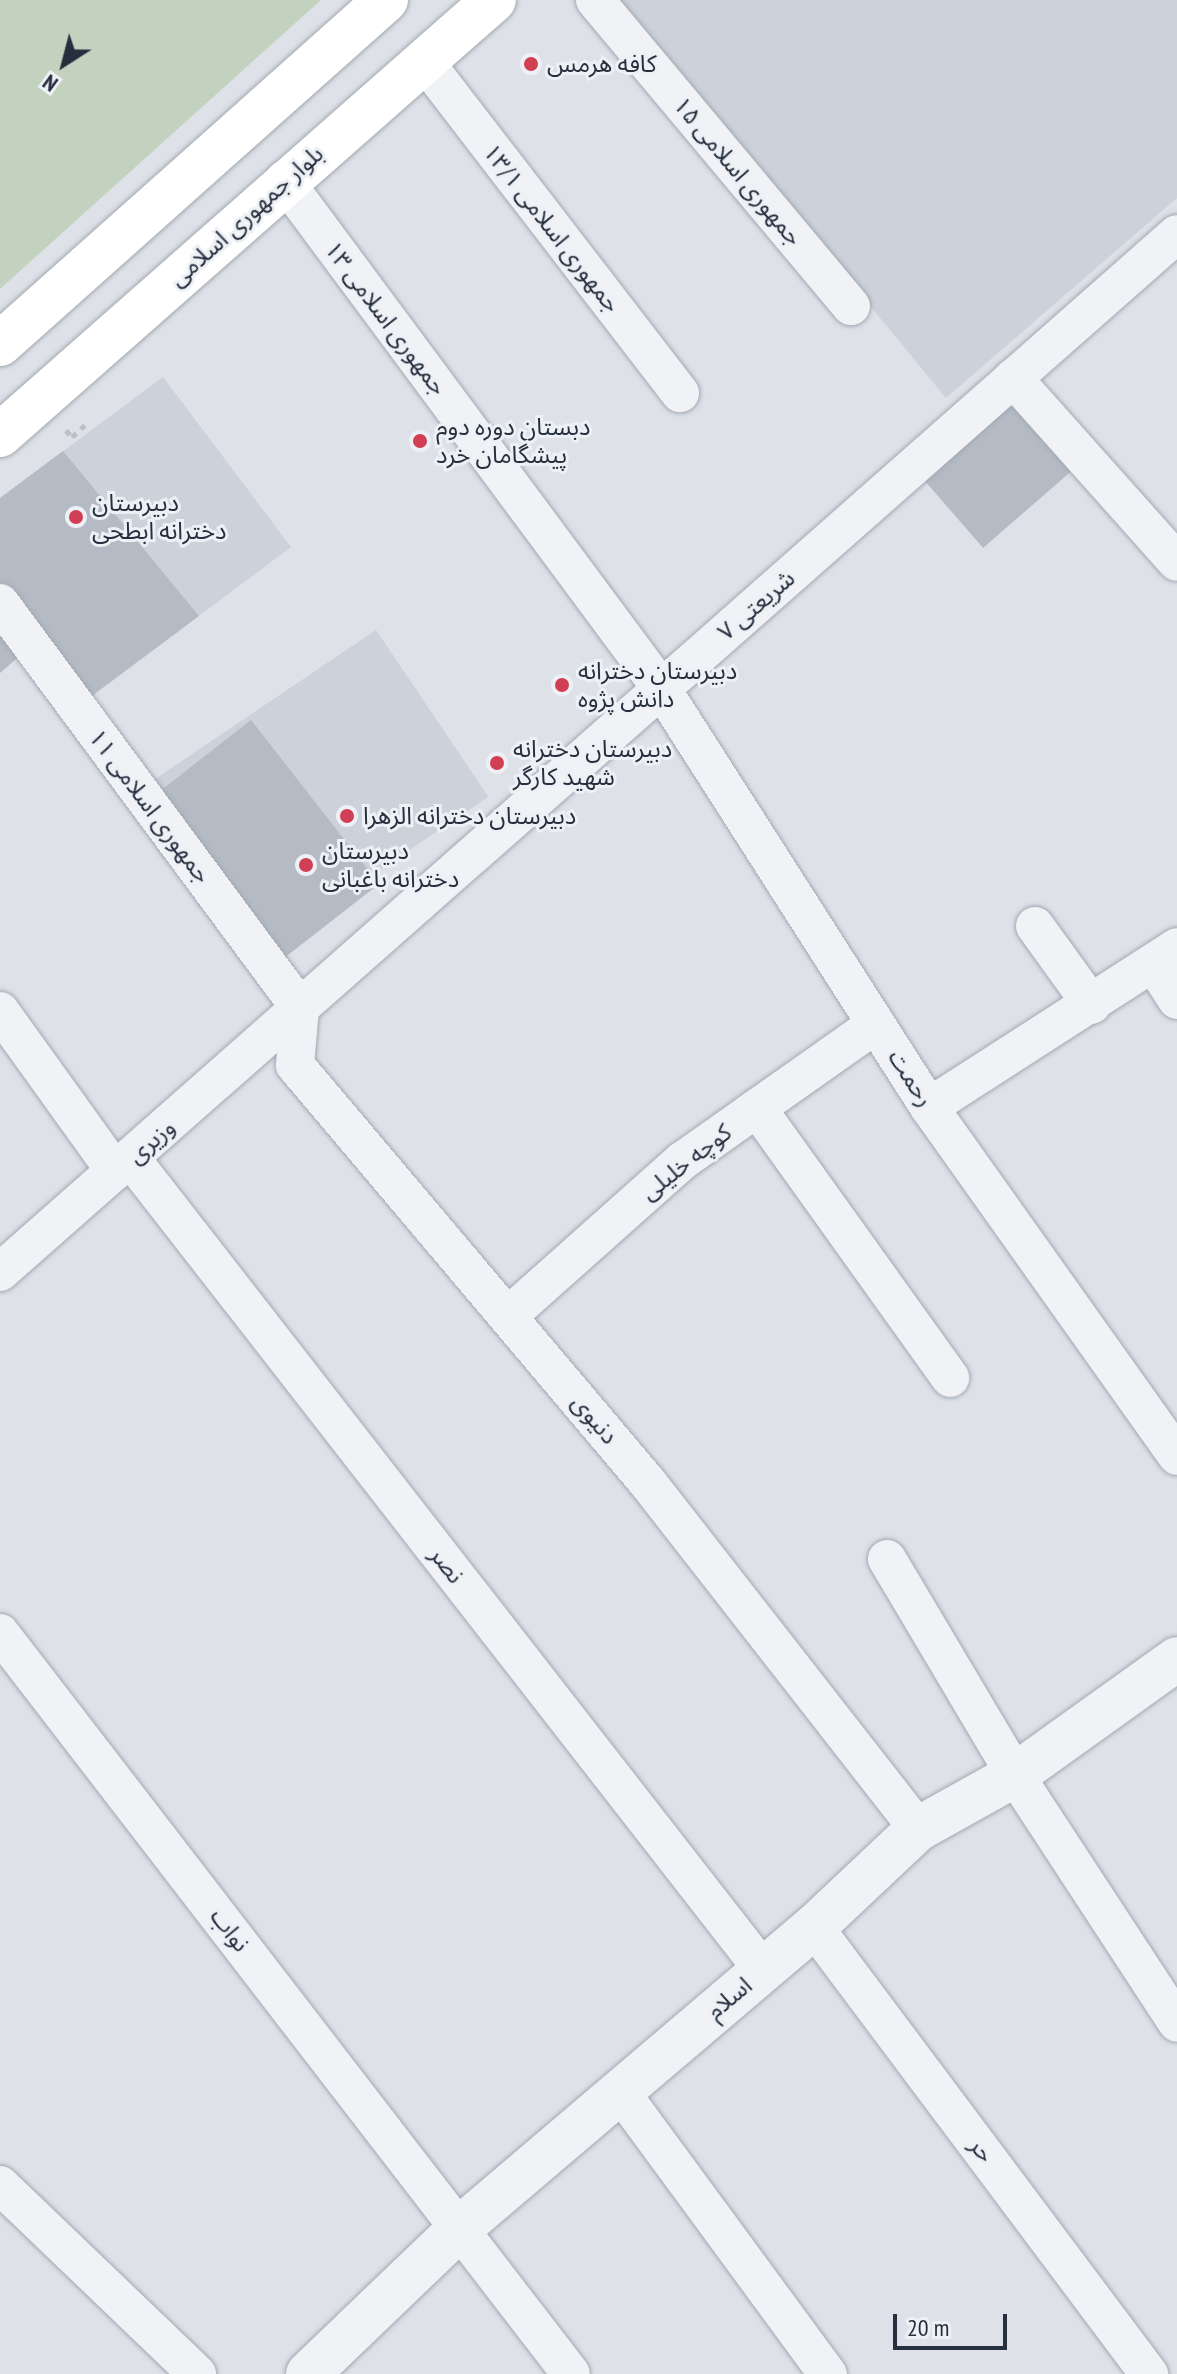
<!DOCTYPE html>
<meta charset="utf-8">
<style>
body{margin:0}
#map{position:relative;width:1177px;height:2374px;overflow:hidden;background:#dee2e8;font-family:"PT Sans Narrow","Noto Sans Arabic",sans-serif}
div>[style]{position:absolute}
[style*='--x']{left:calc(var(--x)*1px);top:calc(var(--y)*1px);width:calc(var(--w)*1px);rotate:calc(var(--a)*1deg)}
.built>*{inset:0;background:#ccd1da;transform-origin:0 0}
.green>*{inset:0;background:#c3d2bf}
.building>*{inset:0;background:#b5bbc5;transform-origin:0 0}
.path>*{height:5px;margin-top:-2.5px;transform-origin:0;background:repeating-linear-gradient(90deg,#bcbfc6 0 6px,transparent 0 12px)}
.roads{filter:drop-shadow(0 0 2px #a3a9b2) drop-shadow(0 0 2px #a3a9b2)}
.minor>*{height:38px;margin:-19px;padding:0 19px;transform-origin:19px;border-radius:19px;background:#f0f2f6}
.tertiary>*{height:44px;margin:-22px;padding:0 22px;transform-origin:22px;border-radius:22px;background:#f0f2f6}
.secondary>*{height:44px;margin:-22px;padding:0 22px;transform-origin:22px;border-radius:22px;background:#fff}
.dots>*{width:22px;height:22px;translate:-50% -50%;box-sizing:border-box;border:4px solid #edf1f5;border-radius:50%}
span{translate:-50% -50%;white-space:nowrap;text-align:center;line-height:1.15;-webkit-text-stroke:6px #edf1f5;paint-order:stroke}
.poi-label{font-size:24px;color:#272f3f}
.left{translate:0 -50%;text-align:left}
.street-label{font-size:24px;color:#272f3f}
.north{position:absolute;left:24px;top:24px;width:80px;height:80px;-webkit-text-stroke:6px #edf1f5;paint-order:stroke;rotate:216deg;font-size:22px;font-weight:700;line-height:32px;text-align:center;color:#272f3f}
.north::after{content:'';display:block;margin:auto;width:28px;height:36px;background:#272f3f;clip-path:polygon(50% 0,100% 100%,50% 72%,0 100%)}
.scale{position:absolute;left:893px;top:2314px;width:114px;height:36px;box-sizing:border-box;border:4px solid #272f3f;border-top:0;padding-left:10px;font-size:24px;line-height:28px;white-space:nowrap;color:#272f3f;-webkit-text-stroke:6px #edf1f5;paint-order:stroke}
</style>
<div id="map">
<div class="built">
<div style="clip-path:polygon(618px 0,1177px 0,1177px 198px,946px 398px)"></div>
<div style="clip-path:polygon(163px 377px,291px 547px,85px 701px,0 498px)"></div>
<div style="left:376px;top:630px;width:201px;height:274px;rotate:56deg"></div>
</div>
<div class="green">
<div style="clip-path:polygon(0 0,321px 0,0 289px)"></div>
</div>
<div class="building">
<div style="left:1013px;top:404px;width:89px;height:117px;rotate:49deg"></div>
<div style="clip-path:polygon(63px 451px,199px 616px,85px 701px,0 588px,0 498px)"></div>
<div style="clip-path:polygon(0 623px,24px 652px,0 673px)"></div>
<div style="left:251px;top:720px;width:208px;height:120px;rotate:52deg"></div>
</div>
<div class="path">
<div style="--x:66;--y:430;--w:9;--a:49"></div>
<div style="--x:72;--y:437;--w:18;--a:-43"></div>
</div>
<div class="roads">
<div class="minor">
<div style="--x:595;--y:0;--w:399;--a:50.1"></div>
<div style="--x:425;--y:62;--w:418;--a:52.4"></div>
<div style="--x:284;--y:180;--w:633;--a:53.42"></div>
<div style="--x:661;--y:688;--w:497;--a:57.4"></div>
<div style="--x:929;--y:1107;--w:428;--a:54.6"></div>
<div style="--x:1013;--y:378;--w:246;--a:48.3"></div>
<div style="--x:0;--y:603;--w:504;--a:53.47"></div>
<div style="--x:1035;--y:926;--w:97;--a:54.2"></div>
<div style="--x:1153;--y:963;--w:44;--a:57"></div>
<div style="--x:300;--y:1008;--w:57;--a:95"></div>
<div style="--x:295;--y:1065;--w:547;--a:49.82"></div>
<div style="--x:648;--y:1483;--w:439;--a:52"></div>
<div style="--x:0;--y:1011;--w:197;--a:54.3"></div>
<div style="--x:929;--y:1107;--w:295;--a:-32.8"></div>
<div style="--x:757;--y:1108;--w:332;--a:54.4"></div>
<div style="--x:132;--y:1160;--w:1027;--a:52.08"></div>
<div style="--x:0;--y:1272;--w:1569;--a:-41.41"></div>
<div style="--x:508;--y:1316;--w:233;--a:-41.7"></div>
<div style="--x:682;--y:1161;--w:237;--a:-35.2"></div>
<div style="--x:887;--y:1559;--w:251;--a:59.3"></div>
<div style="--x:1015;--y:1775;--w:296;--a:56.8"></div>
<div style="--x:0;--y:1633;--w:935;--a:52.38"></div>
<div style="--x:814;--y:1927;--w:559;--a:53.15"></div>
<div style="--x:619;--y:2090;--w:353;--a:53.7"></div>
<div style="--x:0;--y:2185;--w:273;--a:43.8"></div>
</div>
<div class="tertiary">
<div style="--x:308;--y:2374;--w:211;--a:-43.8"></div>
<div style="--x:460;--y:2228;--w:465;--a:-40.4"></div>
<div style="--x:814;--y:1927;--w:143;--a:-43.3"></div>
<div style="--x:918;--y:1829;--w:111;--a:-29.1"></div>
<div style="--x:1015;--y:1775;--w:199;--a:-35.6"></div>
</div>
<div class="secondary">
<div style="--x:0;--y:344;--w:517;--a:-41.71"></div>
<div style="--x:0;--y:435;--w:658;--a:-41.37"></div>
</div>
</div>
<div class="dots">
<div style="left:531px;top:64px;background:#d13f55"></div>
<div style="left:420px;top:441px;background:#d13f55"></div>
<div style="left:76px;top:517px;background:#d13f55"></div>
<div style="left:562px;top:685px;background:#d13f55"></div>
<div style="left:497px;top:763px;background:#d13f55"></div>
<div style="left:347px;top:816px;background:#d13f55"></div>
<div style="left:306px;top:865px;background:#d13f55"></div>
</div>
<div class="poi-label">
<span class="left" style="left:547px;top:64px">کافه هرمس</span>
<span class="left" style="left:436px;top:441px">دبستان دوره دوم<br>پیشگامان خرد</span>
<span class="left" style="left:92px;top:517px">دبیرستان<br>دخترانه ابطحی</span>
<span class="left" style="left:578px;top:685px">دبیرستان دخترانه<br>دانش پژوه</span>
<span class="left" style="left:513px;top:763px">دبیرستان دخترانه<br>شهید کارگر</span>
<span class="left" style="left:363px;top:816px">دبیرستان دخترانه الزهرا</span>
<span class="left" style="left:322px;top:865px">دبیرستان<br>دخترانه باغبانی</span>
</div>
<div class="street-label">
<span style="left:738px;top:171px;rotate:50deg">جمهوری اسلامی ۱۵</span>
<span style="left:246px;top:216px;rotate:-42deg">بلوار جمهوری اسلامی</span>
<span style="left:552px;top:228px;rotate:52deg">جمهوری اسلامی ۱۳/۱</span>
<span style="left:386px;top:318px;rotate:53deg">جمهوری اسلامی ۱۳</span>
<span style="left:756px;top:605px;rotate:-41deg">شریعتی ۷</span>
<span style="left:150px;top:806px;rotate:53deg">جمهوری اسلامی ۱۱</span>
<span style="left:911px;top:1078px;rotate:57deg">رحمت</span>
<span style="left:151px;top:1141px;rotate:-41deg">وزیری</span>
<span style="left:686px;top:1162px;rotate:-38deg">کوچه خلیلی</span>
<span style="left:595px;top:1419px;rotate:50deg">دنیوی</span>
<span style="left:447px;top:1565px;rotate:52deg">نصر</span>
<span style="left:230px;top:1930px;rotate:52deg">نواب</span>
<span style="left:729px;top:1998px;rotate:-40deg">اسلام</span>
<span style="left:982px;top:2150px;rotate:53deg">حر</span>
</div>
<div class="north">N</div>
<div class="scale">20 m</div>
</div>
